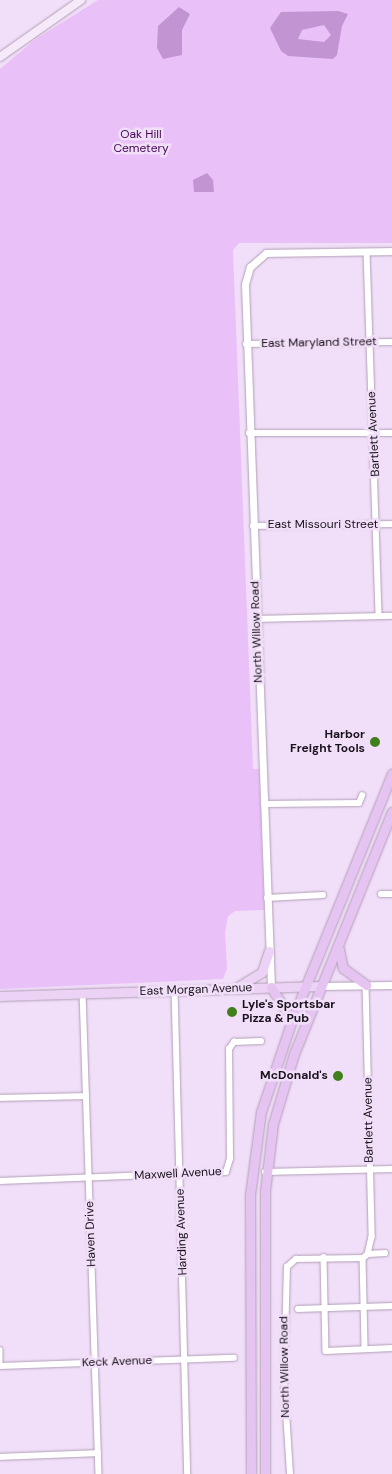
<!DOCTYPE html>
<style>
body{margin:0}
#map{position:relative;width:392px;height:1474px;overflow:hidden;background:#f1def8;font-family:"DM Sans",sans-serif}
div>[style]{position:absolute}
[style*='--x']{left:calc(var(--x)*1px);top:calc(var(--y)*1px);width:calc(var(--w)*1px);rotate:calc(var(--a)*1deg)}
.green>*{inset:0;background:#e9c0f8}
.water>*{inset:0;background:#c295d2}
.roads{filter:drop-shadow(0 0 1px #b19fb7) drop-shadow(0 0 1px #b19fb7)}
.minor>*{height:5.5px;margin:-2.75px;padding:0 2.75px;transform-origin:2.75px;border-radius:2.75px;background:#fff}
.tertiary>*{height:7px;margin:-3.5px;padding:0 3.5px;transform-origin:3.5px;border-radius:3.5px;background:#fff}
.secondary>*{height:8px;margin:-4px;padding:0 4px;transform-origin:4px;border-radius:4px;background:#f6e9fa}
.primary>*{height:9px;margin:-4.5px;padding:0 4.5px;transform-origin:4.5px;border-radius:4.5px;background:#ecd3f5}
.trunk>*{height:9px;margin:-4.5px;padding:0 4.5px;transform-origin:4.5px;border-radius:4.5px;background:#e6c4f2}
.dots>*{width:14px;height:14px;translate:-50% -50%;box-sizing:border-box;border:2px solid #f1def8;border-radius:50%}
span{translate:-50% -50%;white-space:nowrap;text-align:center;line-height:1.15;-webkit-text-stroke:5px #f1def8;paint-order:stroke}
.park-label{font-size:12px;color:#430754}
.street-label{font-size:12px;color:#18121b}
.poi-label{font-size:12px;color:#18121b;font-weight:700}
.right{translate:-100% -50%;text-align:right}
.left{translate:0 -50%;text-align:left}
</style>
<div id="map">
<div class="green">
<div style="clip-path:polygon(98px 0,392px 0,392px 243px,239px 243px,233px 250px,253px 769px,259px 769px,264px 910px,235px 911px,228px 916px,225px 932px,227px 968px,223px 979px,0 989px,0 69px,36px 39px)"></div>
</div>
<div class="water">
<div style="clip-path:polygon(179px 7px,190px 14px,182px 30px,182px 55px,163px 59px,157px 48px,158px 26px)"></div>
<div style="clip-path:polygon(evenodd,338px 11px,348px 14px,342px 26px,337px 55px,333px 59px,288px 56px,281px 51px,270px 28px,281px 12px,338px 11px,324px 25px,331px 35px,324px 42px,298px 39px,302px 30px,324px 25px)"></div>
<div style="clip-path:polygon(207px 173px,213px 180px,214px 192px,194px 192px,193px 180px)"></div>
</div>
<div class="roads">
<div class="minor">
<div style="--x:367;--y:252;--w:364;--a:88.1"></div>
<div style="--x:246;--y:344;--w:146;--a:-0.8"></div>
<div style="--x:249;--y:433;--w:143;--a:0"></div>
<div style="--x:253;--y:526;--w:139;--a:-0.8"></div>
<div style="--x:257;--y:619;--w:135;--a:-1.3"></div>
<div style="--x:264;--y:804;--w:95;--a:-0.6"></div>
<div style="--x:359;--y:803;--w:8;--a:-67"></div>
<div style="--x:381;--y:894;--w:11;--a:0"></div>
<div style="--x:267;--y:898;--w:56;--a:-3.1"></div>
<div style="--x:366;--y:985;--w:252;--a:88.6"></div>
<div style="--x:372;--y:1237;--w:17;--a:103"></div>
<div style="--x:175;--y:990;--w:484;--a:88.5"></div>
<div style="--x:83;--y:993;--w:481;--a:88.1"></div>
<div style="--x:0;--y:1098;--w:86;--a:-1.3"></div>
<div style="--x:265;--y:1172;--w:127;--a:-1.4"></div>
<div style="--x:0;--y:1181;--w:226;--a:-2.3"></div>
<div style="--x:226;--y:1172;--w:14;--a:-73"></div>
<div style="--x:230;--y:1159;--w:110;--a:-90.5"></div>
<div style="--x:229;--y:1049;--w:9;--a:-54"></div>
<div style="--x:234;--y:1042;--w:27;--a:-2"></div>
<div style="--x:324;--y:1257;--w:94;--a:88.8"></div>
<div style="--x:326;--y:1351;--w:66;--a:-2.6"></div>
<div style="--x:363;--y:1258;--w:91;--a:88.7"></div>
<div style="--x:298;--y:1309;--w:94;--a:-1.8"></div>
<div style="--x:0;--y:1350;--w:16;--a:90"></div>
<div style="--x:0;--y:1366;--w:234;--a:-2"></div>
<div style="--x:0;--y:1457;--w:98;--a:-2.3"></div>
<div style="--x:290;--y:1474;--w:94;--a:-93.7"></div>
<div style="--x:284;--y:1380;--w:113;--a:-88.5"></div>
<div style="--x:287;--y:1267;--w:12;--a:-42"></div>
<div style="--x:296;--y:1259;--w:67;--a:-0.9"></div>
<div style="--x:363;--y:1258;--w:6;--a:-39"></div>
<div style="--x:368;--y:1254;--w:17;--a:-3"></div>
</div>
<div class="tertiary">
<div style="--x:321;--y:986;--w:71;--a:-0.8"></div>
<div style="--x:271;--y:987;--w:703;--a:-92.12"></div>
<div style="--x:245;--y:284;--w:18;--a:-74"></div>
<div style="--x:250;--y:267;--w:21;--a:-41"></div>
<div style="--x:266;--y:253;--w:126;--a:-0.9"></div>
</div>
<div class="secondary">
<div style="--x:0;--y:57;--w:99;--a:-35.1"></div>
</div>
<div class="primary">
<div style="--x:239;--y:986;--w:27;--a:-31"></div>
<div style="--x:262;--y:972;--w:22;--a:-72"></div>
<div style="--x:0;--y:996;--w:321;--a:-1.8"></div>
</div>
<div class="trunk">
<div style="--x:338;--y:945;--w:24;--a:78"></div>
<div style="--x:343;--y:968;--w:29;--a:36"></div>
<div style="--x:271;--y:987;--w:39;--a:58"></div>
<div style="--x:251;--y:1474;--w:279;--a:-90.2"></div>
<div style="--x:250;--y:1195;--w:84;--a:-82.5"></div>
<div style="--x:261;--y:1112;--w:97;--a:-71.4"></div>
<div style="--x:292;--y:1020;--w:266;--a:-67.9"></div>
<div style="--x:265;--y:1474;--w:283;--a:-90"></div>
<div style="--x:265;--y:1191;--w:67;--a:-83.2"></div>
<div style="--x:273;--y:1124;--w:73;--a:-73.3"></div>
<div style="--x:294;--y:1054;--w:261;--a:-68"></div>
</div>
</div>
<div class="dots">
<div style="left:375px;top:742px;background:#417f1d"></div>
<div style="left:232px;top:1012px;background:#417f1d"></div>
<div style="left:338px;top:1076px;background:#417f1d"></div>
</div>
<div class="park-label">
<span style="left:141px;top:142px">Oak Hill<br>Cemetery</span>
</div>
<div class="street-label">
<span style="left:319px;top:343px;rotate:-1deg">East Maryland Street</span>
<span style="left:374px;top:434px;rotate:-93deg">Bartlett Avenue</span>
<span style="left:323px;top:525px">East Missouri Street</span>
<span style="left:257px;top:632px;rotate:-92deg">North Willow Road</span>
<span style="left:196px;top:990px;rotate:-2deg">East Morgan Avenue</span>
<span style="left:369px;top:1120px;rotate:-91deg">Bartlett Avenue</span>
<span style="left:178px;top:1174px;rotate:-3deg">Maxwell Avenue</span>
<span style="left:182px;top:1232px;rotate:-92deg">Harding Avenue</span>
<span style="left:91px;top:1234px;rotate:-92deg">Haven Drive</span>
<span style="left:117px;top:1362px;rotate:-2deg">Keck Avenue</span>
<span style="left:285px;top:1367px;rotate:-91deg">North Willow Road</span>
</div>
<div class="poi-label">
<span class="right" style="left:365px;top:742px">Harbor<br>Freight Tools</span>
<span class="left" style="left:242px;top:1012px">Lyle's Sportsbar<br>Pizza &amp; Pub</span>
<span class="right" style="left:328px;top:1076px">McDonald's</span>
</div>
</div>
